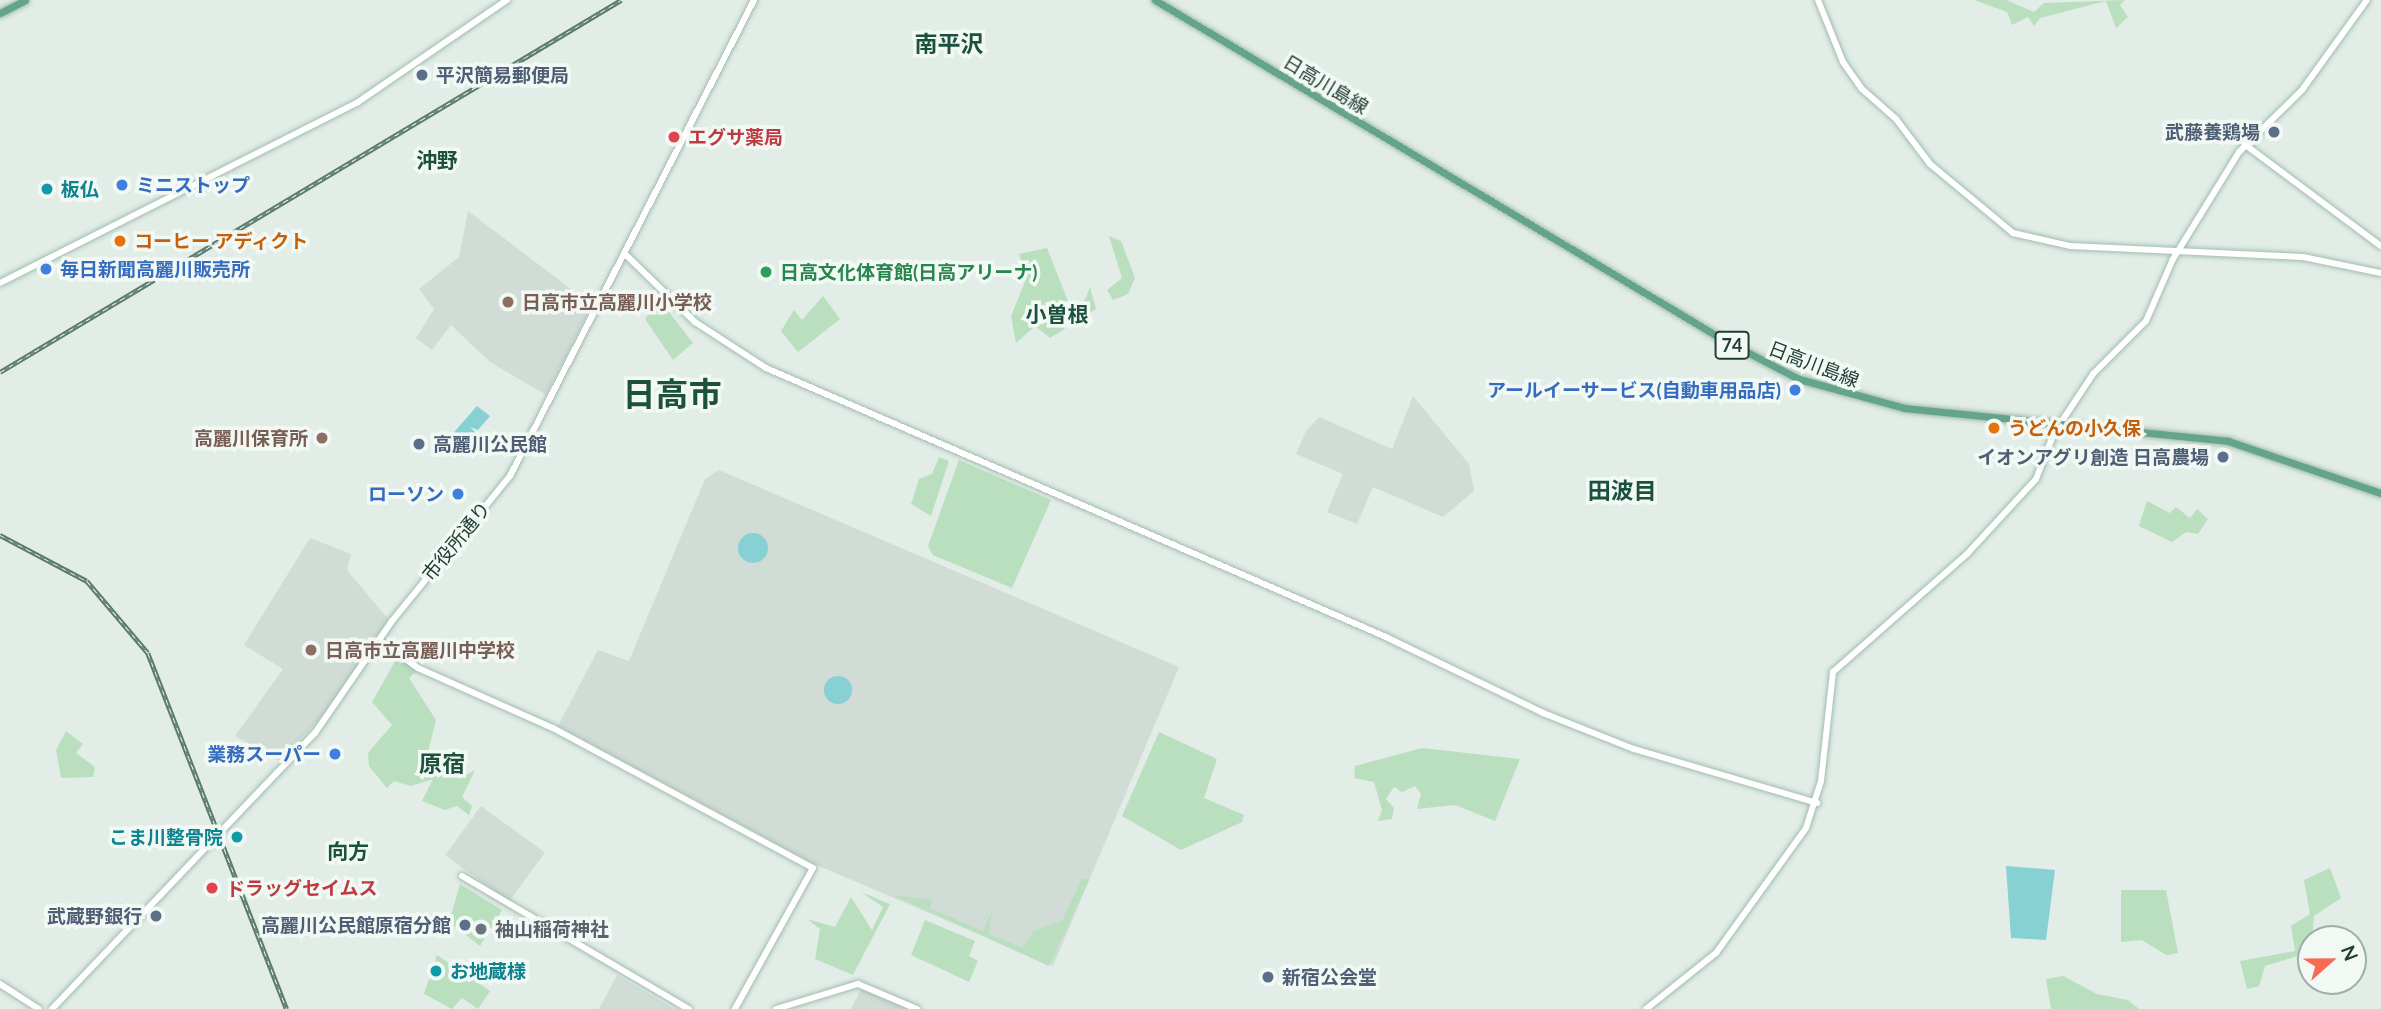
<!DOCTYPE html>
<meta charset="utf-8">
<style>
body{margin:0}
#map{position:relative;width:2381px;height:1009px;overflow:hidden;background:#e1ede6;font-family:Lato,"Noto Sans JP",sans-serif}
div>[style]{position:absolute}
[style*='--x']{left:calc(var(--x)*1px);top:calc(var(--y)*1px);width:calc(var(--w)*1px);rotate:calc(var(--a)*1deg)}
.built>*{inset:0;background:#d0dcd5;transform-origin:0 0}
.green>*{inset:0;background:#b9dfbf}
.water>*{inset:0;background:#87d0d4}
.round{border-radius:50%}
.roads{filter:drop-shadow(0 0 2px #a2bcb0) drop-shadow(0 0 2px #a2bcb0)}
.secondary>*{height:6px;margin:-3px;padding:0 3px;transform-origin:3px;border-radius:3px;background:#fff}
.primary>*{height:7px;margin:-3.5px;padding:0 3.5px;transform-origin:3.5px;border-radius:3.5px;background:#64a48d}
.rail>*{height:4.5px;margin-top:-2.25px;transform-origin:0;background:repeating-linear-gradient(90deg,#f2f9f5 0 5px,#5b7a6e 0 10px);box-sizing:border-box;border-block:2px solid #5b7a6e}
.dots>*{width:19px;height:19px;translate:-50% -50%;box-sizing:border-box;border:4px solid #f2f9f5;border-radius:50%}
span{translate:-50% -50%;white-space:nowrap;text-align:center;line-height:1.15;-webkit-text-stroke:7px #f2f9f5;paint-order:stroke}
.shield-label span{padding:2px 5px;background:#f2f9f5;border:2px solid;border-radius:5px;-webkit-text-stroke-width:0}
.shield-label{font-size:18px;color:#213e33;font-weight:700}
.service-label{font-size:19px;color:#4e5e75;font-weight:700}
.left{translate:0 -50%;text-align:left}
.right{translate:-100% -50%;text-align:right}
.street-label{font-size:19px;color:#213e33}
.health-label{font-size:19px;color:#be3a42;font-weight:700}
.shop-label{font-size:19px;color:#366cbe;font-weight:700}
.culture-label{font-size:19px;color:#0d838f;font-weight:700}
.food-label{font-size:19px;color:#c56008;font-weight:700}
.leisure-label{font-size:19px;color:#27864d;font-weight:700}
.education-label{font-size:19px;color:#785e54;font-weight:700}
.worship-label{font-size:19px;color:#5b616d;font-weight:700}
.neighbourhood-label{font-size:21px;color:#1c513e;font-weight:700}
.quarter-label{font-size:23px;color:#1c513e;font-weight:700}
.town-label{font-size:33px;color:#1c513e;font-weight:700}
.north{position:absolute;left:2297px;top:925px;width:70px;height:70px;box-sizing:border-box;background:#f2f9f5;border:2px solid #9eaea7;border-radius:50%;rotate:69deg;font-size:19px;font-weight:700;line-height:28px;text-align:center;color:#213e33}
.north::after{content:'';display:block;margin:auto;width:24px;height:32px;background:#f76b55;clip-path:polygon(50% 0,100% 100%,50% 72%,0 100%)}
</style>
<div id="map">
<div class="built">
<div style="clip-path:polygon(468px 211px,592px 305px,546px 395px,490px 362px,451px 325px,432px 350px,416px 338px,434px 309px,419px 289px,459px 257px)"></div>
<div style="clip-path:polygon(1413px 396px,1469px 464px,1474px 491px,1443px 517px,1373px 487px,1357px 524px,1327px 512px,1343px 474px,1296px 454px,1306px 431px,1319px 417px,1392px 449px)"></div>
<div style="clip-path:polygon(719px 470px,1179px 667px,1053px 966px,812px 863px,558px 726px,598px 650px,629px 661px,705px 479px)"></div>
<div style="clip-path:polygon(310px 538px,351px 554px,347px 570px,388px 619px,330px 709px,279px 761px,235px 736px,283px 669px,244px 645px)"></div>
<div style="left:481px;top:806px;width:79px;height:61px;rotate:36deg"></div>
<div style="clip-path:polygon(617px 975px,674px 1009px,599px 1009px)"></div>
<div style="clip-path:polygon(861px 989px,908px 1009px,851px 1009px)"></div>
</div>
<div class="green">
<div style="clip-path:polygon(1974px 0,2006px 0,2034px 12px,2044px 3px,2125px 0,2120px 5px,2128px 17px,2116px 28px,2106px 1px,2040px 18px,2034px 26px,2028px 17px,2012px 25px,2007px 12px)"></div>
<div style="clip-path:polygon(1109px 236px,1121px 241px,1135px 278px,1128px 294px,1113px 300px,1107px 290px,1122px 278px)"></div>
<div style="clip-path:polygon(1047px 248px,1070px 306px,1084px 302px,1090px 287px,1096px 309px,1050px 338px,1035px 326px,1016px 343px,1011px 316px,1027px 277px,1019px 254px)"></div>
<div style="clip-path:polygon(823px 296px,840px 319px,798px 352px,781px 331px,794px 310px,802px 320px)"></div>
<div style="clip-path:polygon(659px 299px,693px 343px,673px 360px,645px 319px)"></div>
<div style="clip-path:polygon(939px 457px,949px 461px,931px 516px,911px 504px,919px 479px,932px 474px)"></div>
<div style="clip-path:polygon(959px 460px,1051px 500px,1012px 588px,933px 555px,928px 546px)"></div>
<div style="clip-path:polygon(2147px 501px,2170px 513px,2176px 507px,2190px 518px,2197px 509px,2208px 519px,2198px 534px,2186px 532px,2172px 542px,2139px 526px)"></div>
<div style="clip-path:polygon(398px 656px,418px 670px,409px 678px,436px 720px,428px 752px,459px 779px,475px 770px,462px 797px,472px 806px,469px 815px,457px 806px,445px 810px,422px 801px,433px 779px,411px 786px,394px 781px,387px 788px,369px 766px,368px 753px,392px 725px,372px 702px)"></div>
<div style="clip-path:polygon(66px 731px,83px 744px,76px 753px,95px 767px,93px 777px,61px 778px,56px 750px)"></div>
<div style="clip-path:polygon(1159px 732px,1217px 759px,1204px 798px,1244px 815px,1242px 822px,1181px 850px,1122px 816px)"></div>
<div style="clip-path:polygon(1422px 748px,1520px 759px,1495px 821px,1455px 805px,1417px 809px,1421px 794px,1415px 786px,1402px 792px,1394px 787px,1386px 799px,1394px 808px,1392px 819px,1378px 821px,1382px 810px,1374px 782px,1354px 778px,1355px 766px)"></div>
<div style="clip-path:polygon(826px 865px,893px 895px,933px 900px,929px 908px,983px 931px,992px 911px,989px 934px,1023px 948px,1034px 931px,1062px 921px,1082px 878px,1089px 880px,1049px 966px)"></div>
<div style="clip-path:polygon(2330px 868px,2341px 898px,2314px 916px,2311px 952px,2265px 966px,2259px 986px,2247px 989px,2240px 961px,2295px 951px,2291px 926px,2310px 914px,2304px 880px)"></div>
<div style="clip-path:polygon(460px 884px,502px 910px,480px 946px,449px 922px)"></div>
<div style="clip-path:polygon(2121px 890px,2166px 890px,2178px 953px,2166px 955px,2142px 940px,2121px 942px)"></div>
<div style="clip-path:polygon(861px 892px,890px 904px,853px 975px,815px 959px,820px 929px,807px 919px,835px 927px,851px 897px,872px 930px,883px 907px)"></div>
<div style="clip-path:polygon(925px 920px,975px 941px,969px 956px,978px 961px,969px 982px,911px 955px)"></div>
<div style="clip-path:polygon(437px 955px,490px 991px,478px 1009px,462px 998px,452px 1009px,424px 994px)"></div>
<div style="clip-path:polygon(2063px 976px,2097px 994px,2128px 1000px,2139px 1009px,2051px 1009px,2046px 979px)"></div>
</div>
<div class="water">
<div style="clip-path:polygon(477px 406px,490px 416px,478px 430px,470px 427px,476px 433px,462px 449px,449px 438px)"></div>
<div class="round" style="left:738px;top:533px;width:30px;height:30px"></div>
<div class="round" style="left:824px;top:676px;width:28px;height:28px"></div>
<div style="clip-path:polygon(2006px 866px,2055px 870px,2046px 940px,2011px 938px)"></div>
</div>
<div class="roads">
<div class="secondary">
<div style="--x:1818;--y:0;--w:67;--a:68"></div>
<div style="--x:1843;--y:62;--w:33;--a:55"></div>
<div style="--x:1862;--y:89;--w:45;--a:41.4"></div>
<div style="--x:1896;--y:119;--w:56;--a:52.9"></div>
<div style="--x:1930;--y:164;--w:108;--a:39.7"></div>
<div style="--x:2013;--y:233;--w:58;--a:12.8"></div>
<div style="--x:2070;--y:246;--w:233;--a:2.7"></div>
<div style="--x:2303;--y:257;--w:80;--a:11.6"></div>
<div style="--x:2244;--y:144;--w:171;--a:36.7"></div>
<div style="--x:624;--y:253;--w:99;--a:44.2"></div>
<div style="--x:695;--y:322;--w:85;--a:32.9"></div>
<div style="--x:766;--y:368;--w:676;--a:23.45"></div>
<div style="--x:1386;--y:637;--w:174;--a:25.8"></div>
<div style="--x:1543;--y:713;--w:98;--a:21.6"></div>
<div style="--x:1634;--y:749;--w:191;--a:16.4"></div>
<div style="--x:0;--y:283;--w:401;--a:-26.8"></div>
<div style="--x:358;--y:102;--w:181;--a:-34.4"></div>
<div style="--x:379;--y:640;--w:48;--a:35.7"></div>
<div style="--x:418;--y:668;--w:148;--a:24"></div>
<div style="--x:553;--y:728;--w:295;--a:28.3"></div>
<div style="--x:813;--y:868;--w:161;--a:119"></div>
<div style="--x:462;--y:876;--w:263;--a:30.4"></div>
<div style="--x:0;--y:984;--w:46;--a:32.7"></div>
<div style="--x:52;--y:1009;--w:381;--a:-46.4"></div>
<div style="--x:315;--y:733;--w:136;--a:-55.5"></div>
<div style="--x:392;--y:621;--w:187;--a:-50.9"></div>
<div style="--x:510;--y:476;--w:535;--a:-62.86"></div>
<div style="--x:776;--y:1009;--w:86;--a:-17"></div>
<div style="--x:858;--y:984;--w:64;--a:23"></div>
<div style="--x:1646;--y:1009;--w:90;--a:-38.7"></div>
<div style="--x:1716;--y:953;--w:154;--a:-54.2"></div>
<div style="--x:1806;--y:828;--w:49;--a:-72.3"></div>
<div style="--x:1821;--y:781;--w:110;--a:-83.7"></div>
<div style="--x:1833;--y:672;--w:179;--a:-41.4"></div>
<div style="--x:1967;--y:554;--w:102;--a:-47.4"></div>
<div style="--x:2036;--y:479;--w:49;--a:-68.6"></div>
<div style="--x:2054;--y:433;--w:71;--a:-56.5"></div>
<div style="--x:2093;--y:374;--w:75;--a:-45"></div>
<div style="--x:2146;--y:321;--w:68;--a:-66.5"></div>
<div style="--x:2173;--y:259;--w:126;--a:-58.3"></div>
<div style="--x:2239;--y:152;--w:88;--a:-44.5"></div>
<div style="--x:2302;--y:90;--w:111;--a:-54.2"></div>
</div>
<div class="primary">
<div style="--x:1155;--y:0;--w:661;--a:30.87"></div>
<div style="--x:1722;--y:339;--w:87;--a:27.5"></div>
<div style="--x:1799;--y:379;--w:110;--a:15.3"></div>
<div style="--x:1905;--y:408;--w:325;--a:5.8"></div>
<div style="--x:2228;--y:441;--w:162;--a:18.8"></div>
<div style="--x:0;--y:13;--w:28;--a:-27"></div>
</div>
</div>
<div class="rail">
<div style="--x:0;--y:372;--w:724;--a:-30.92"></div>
<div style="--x:0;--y:535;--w:98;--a:27.9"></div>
<div style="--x:87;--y:581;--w:94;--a:49.7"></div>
<div style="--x:148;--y:653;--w:382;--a:68.7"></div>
</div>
<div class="dots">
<div style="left:422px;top:75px;background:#5c6f8a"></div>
<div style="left:2274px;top:132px;background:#5c6f8a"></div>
<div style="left:674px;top:137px;background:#e0444e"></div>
<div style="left:122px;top:185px;background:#3f7fe0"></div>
<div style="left:47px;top:189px;background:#0f9aa8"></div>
<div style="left:120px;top:241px;background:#e8710a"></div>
<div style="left:46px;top:269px;background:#3f7fe0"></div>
<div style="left:766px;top:272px;background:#2e9e5b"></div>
<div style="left:508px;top:302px;background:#8d6e63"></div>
<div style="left:1795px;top:390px;background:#3f7fe0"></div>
<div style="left:1994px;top:428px;background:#e8710a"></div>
<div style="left:322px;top:438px;background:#8d6e63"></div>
<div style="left:419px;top:444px;background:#5c6f8a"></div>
<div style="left:2223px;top:457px;background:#5c6f8a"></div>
<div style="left:458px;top:494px;background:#3f7fe0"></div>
<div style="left:311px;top:650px;background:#8d6e63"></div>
<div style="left:335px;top:754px;background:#3f7fe0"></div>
<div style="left:237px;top:837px;background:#0f9aa8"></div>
<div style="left:212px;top:888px;background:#e0444e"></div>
<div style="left:156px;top:916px;background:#5c6f8a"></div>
<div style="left:465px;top:925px;background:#5c6f8a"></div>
<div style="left:481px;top:929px;background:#6b7280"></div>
<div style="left:436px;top:971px;background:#0f9aa8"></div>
<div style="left:1268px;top:977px;background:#5c6f8a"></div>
</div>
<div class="shield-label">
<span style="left:1732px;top:345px">74</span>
</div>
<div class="service-label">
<span class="left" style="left:436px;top:75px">平沢簡易郵便局</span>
<span class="right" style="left:2260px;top:132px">武藤養鶏場</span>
<span class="left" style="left:433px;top:444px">高麗川公民館</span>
<span class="right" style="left:2209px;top:457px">イオンアグリ創造 日高農場</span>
<span class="right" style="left:142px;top:916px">武蔵野銀行</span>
<span class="right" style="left:451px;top:925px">高麗川公民館原宿分館</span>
<span class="left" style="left:1282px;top:977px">新宿公会堂</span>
</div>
<div class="street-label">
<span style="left:1326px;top:84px;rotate:31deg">日高川島線</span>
<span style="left:1814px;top:364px;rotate:21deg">日高川島線</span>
<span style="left:456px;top:541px;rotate:-51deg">市役所通り</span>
</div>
<div class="health-label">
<span class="left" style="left:688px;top:137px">エグサ薬局</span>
<span class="left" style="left:226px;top:888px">ドラッグセイムス</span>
</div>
<div class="shop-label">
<span class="left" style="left:136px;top:185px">ミニストップ</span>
<span class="left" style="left:60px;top:269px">毎日新聞高麗川販売所</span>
<span class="right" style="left:1781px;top:390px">アールイーサービス(自動車用品店)</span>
<span class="right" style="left:444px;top:494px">ローソン</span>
<span class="right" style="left:321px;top:754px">業務スーパー</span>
</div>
<div class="culture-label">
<span class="left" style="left:61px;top:189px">板仏</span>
<span class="right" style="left:223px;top:837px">こま川整骨院</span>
<span class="left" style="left:450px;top:971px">お地蔵様</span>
</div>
<div class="food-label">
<span class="left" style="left:134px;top:241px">コーヒー アディクト</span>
<span class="left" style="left:2008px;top:428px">うどんの小久保</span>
</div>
<div class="leisure-label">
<span class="left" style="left:780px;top:272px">日高文化体育館(日高アリーナ)</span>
</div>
<div class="education-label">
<span class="left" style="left:522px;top:302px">日高市立高麗川小学校</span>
<span class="right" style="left:308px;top:438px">高麗川保育所</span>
<span class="left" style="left:325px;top:650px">日高市立高麗川中学校</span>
</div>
<div class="worship-label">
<span class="left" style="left:495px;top:929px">袖山稲荷神社</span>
</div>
<div class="neighbourhood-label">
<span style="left:437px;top:160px">沖野</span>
<span style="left:1057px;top:314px">小曽根</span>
<span style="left:348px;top:851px">向方</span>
</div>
<div class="quarter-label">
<span style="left:949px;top:43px">南平沢</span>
<span style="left:1622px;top:490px">田波目</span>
<span style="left:442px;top:763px">原宿</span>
</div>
<div class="town-label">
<span style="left:672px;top:394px">日高市</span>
</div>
<div class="north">N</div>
</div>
